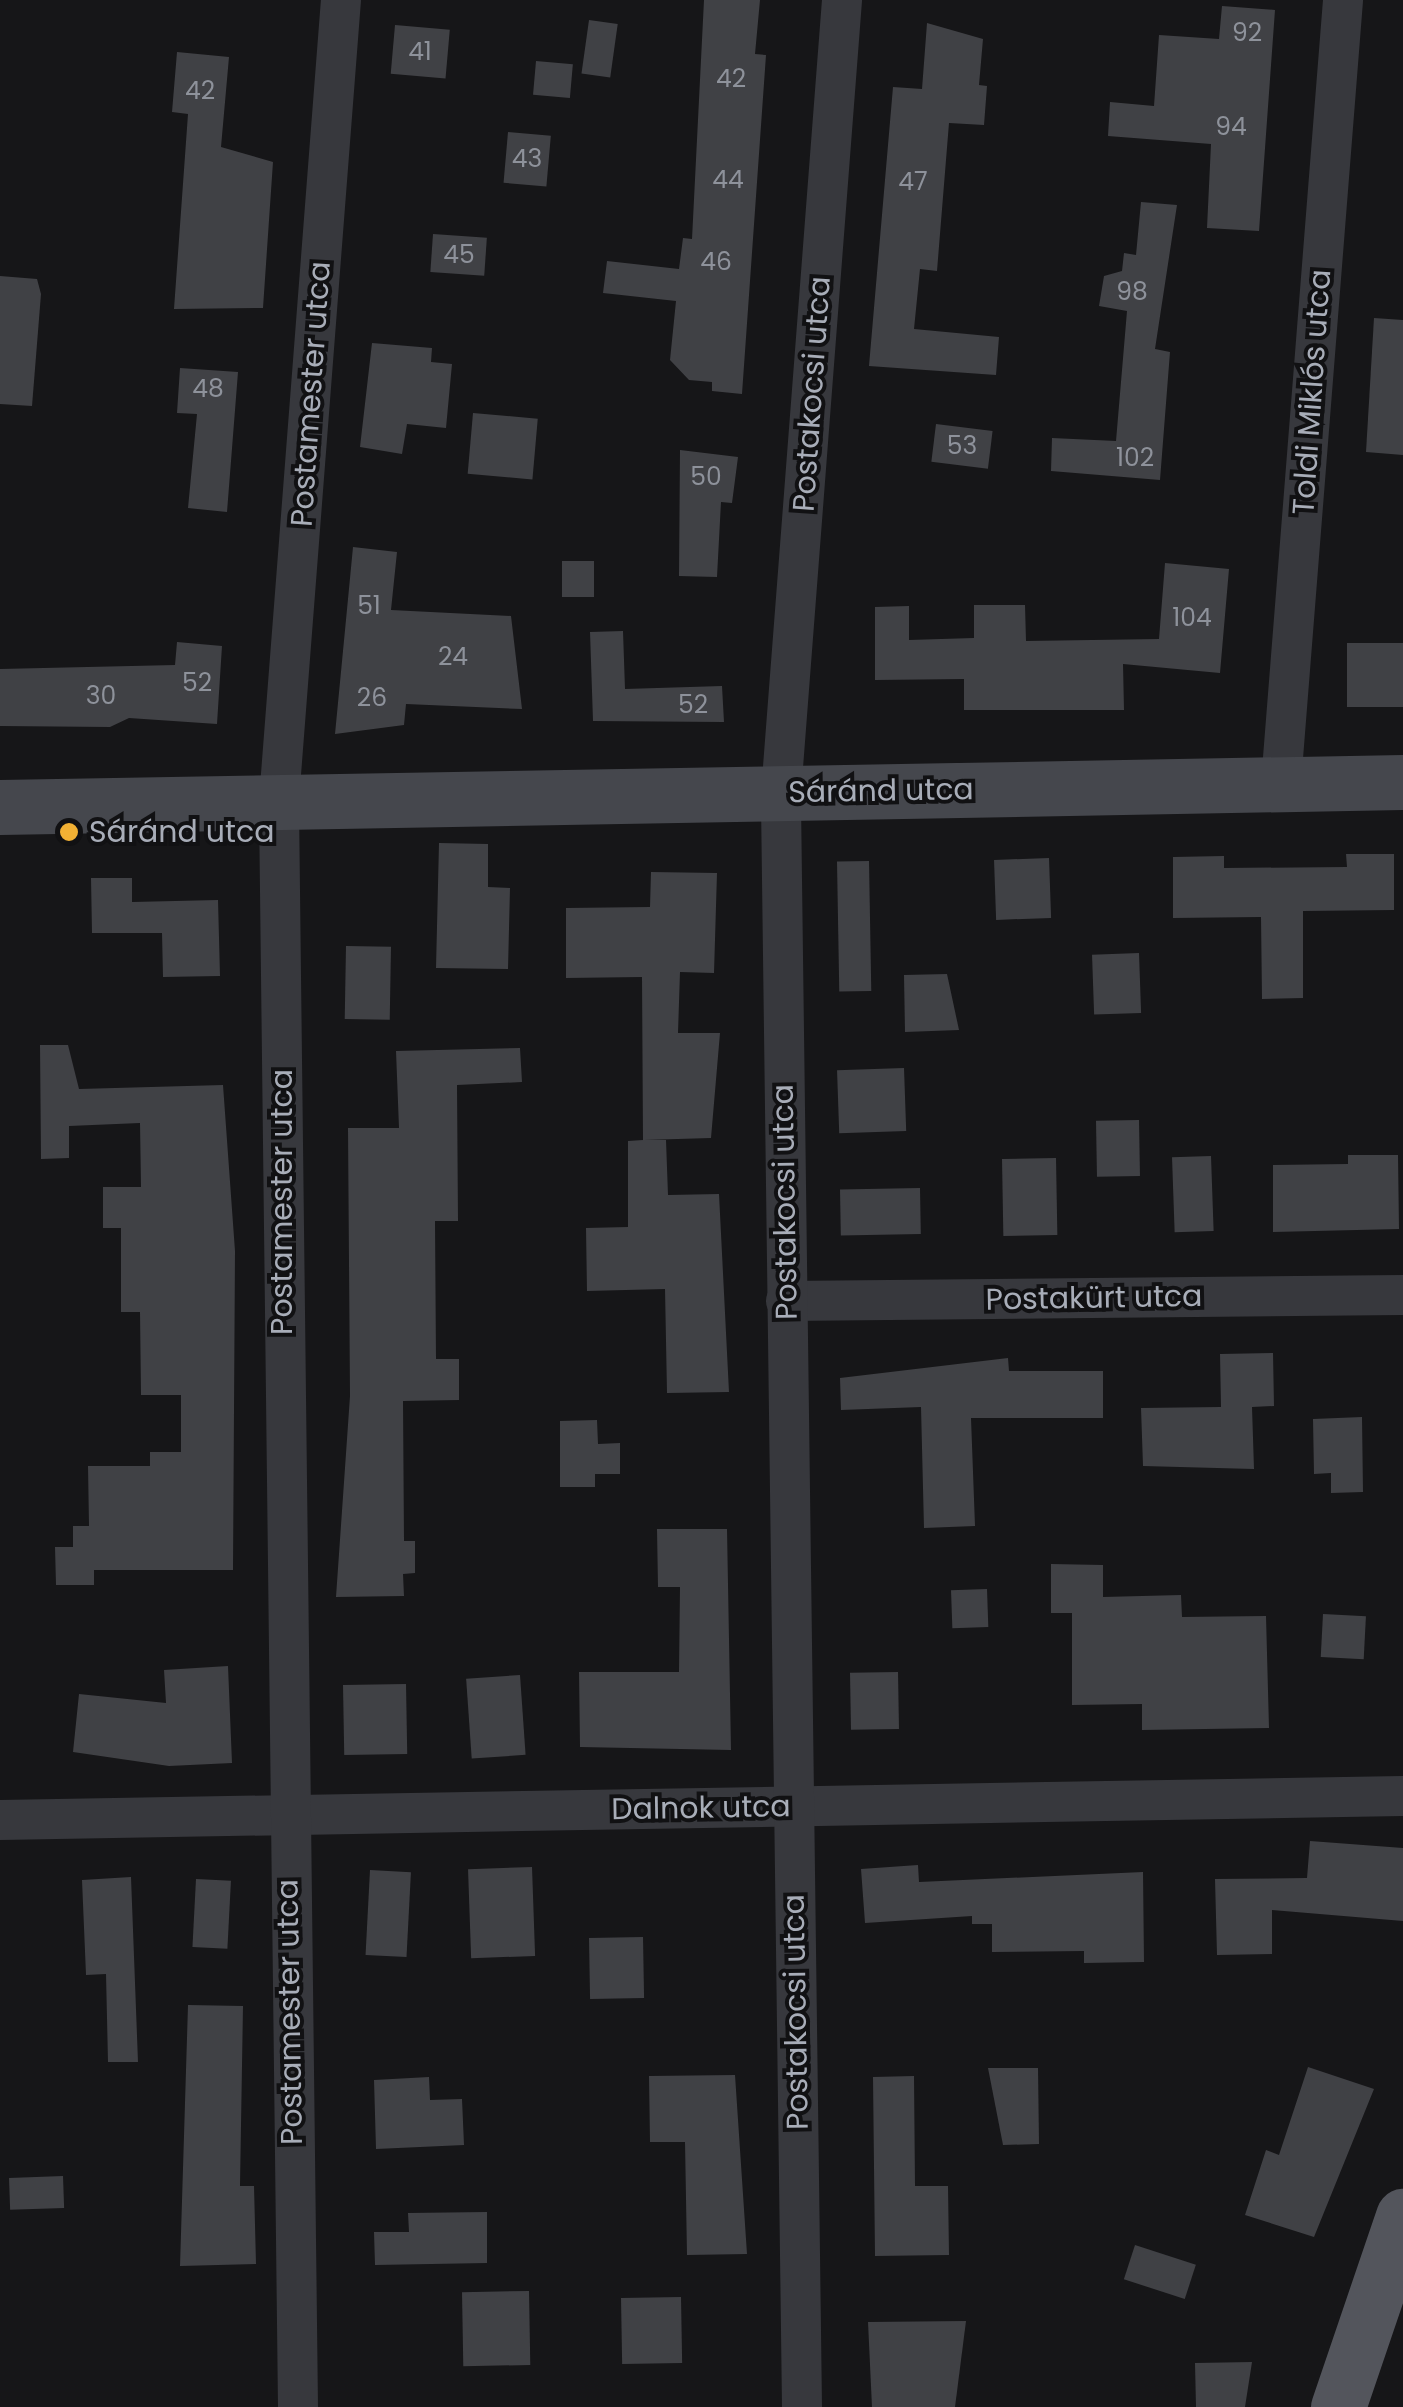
<!DOCTYPE html>
<meta charset="utf-8">
<style>
body{margin:0}
#map{position:relative;width:1403px;height:2407px;overflow:hidden;background:#161618;font-family:Poppins,sans-serif}
div>[style]{position:absolute}
[style*='--x']{left:calc(var(--x)*1px);top:calc(var(--y)*1px);width:calc(var(--w)*1px);rotate:calc(var(--a)*1deg)}
.building>*{inset:0;background:#404145;transform-origin:0 0}
.street>*{height:40px;margin:-20px;padding:0 20px;transform-origin:20px;border-radius:20px;background:#37383d}
.secondary>*{height:55px;margin:-27.5px;padding:0 27.5px;transform-origin:27.5px;border-radius:27.5px;background:#45474d}
.primary>*{height:55px;margin:-27.5px;padding:0 27.5px;transform-origin:27.5px;border-radius:27.5px;background:#53555c}
.dots>*{width:28px;height:28px;translate:-50% -50%;box-sizing:border-box;border:5px solid #111113;border-radius:50%}
span{translate:-50% -50%;white-space:nowrap;text-align:center;line-height:1.15;-webkit-text-stroke:8px #111113;paint-order:stroke}
.number-label{font-size:25px;color:#8e929b}
.number-label span{-webkit-text-stroke-width:0}
.street-label{font-size:30px;color:#a8adb8}
.poi-label{font-size:30px;color:#a8adb8}
.left{translate:0 -50%;text-align:left}
</style>
<div id="map">
<div class="building">
<div style="clip-path:polygon(704px 0,760px 0,755px 54px,766px 55px,742px 394px,712px 391px,712px 382px,689px 380px,670px 360px,676px 301px,603px 293px,607px 261px,679px 269px,683px 238px,692px 239px)"></div>
<div style="clip-path:polygon(1222px 6px,1275px 10px,1259px 231px,1207px 228px,1211px 144px,1108px 136px,1110px 102px,1154px 106px,1159px 35px,1219px 39px)"></div>
<div style="left:589px;top:20px;width:29px;height:54px;rotate:8deg"></div>
<div style="clip-path:polygon(927px 23px,983px 39px,979px 85px,987px 86px,984px 125px,949px 123px,937px 271px,920px 269px,914px 329px,999px 337px,996px 375px,869px 366px,893px 87px,922px 89px)"></div>
<div style="left:395px;top:25px;width:55px;height:49px;rotate:5deg"></div>
<div style="clip-path:polygon(177px 52px,229px 57px,221px 147px,273px 162px,263px 308px,174px 309px,188px 114px,172px 112px)"></div>
<div style="left:536px;top:61px;width:37px;height:34px;rotate:5deg"></div>
<div style="left:508px;top:132px;width:43px;height:51px;rotate:5deg"></div>
<div style="clip-path:polygon(1141px 202px,1177px 205px,1155px 349px,1170px 352px,1160px 480px,1051px 471px,1052px 438px,1116px 441px,1127px 311px,1099px 306px,1104px 276px,1122px 271px,1124px 253px,1136px 255px)"></div>
<div style="left:433px;top:234px;width:54px;height:38px;rotate:4deg"></div>
<div style="clip-path:polygon(0 276px,37px 279px,41px 294px,32px 406px,0 404px)"></div>
<div style="clip-path:polygon(1374px 318px,1403px 320px,1403px 455px,1366px 452px)"></div>
<div style="clip-path:polygon(372px 343px,432px 348px,431px 362px,452px 364px,446px 428px,407px 424px,402px 454px,360px 447px)"></div>
<div style="clip-path:polygon(180px 368px,238px 372px,227px 512px,188px 508px,197px 414px,177px 413px)"></div>
<div style="left:473px;top:413px;width:65px;height:61px;rotate:5deg"></div>
<div style="left:936px;top:424px;width:57px;height:38px;rotate:7deg"></div>
<div style="clip-path:polygon(680px 450px,738px 457px,732px 503px,721px 502px,717px 577px,679px 576px)"></div>
<div style="clip-path:polygon(353px 547px,397px 552px,391px 610px,511px 616px,522px 709px,406px 704px,404px 725px,335px 734px)"></div>
<div style="left:562px;top:561px;width:32px;height:36px"></div>
<div style="clip-path:polygon(1165px 563px,1229px 569px,1220px 673px,1123px 664px,1124px 710px,964px 710px,964px 679px,875px 680px,875px 607px,909px 606px,909px 640px,974px 638px,974px 605px,1025px 605px,1026px 641px,1159px 639px)"></div>
<div style="clip-path:polygon(623px 631px,625px 689px,722px 686px,724px 722px,593px 721px,590px 632px)"></div>
<div style="clip-path:polygon(177px 642px,222px 646px,217px 724px,129px 718px,110px 727px,0 726px,0 669px,175px 665px)"></div>
<div style="left:1403px;top:643px;width:64px;height:56px;rotate:90deg"></div>
<div style="clip-path:polygon(439px 843px,488px 844px,488px 887px,510px 888px,508px 969px,436px 968px)"></div>
<div style="clip-path:polygon(1346px 854px,1394px 854px,1394px 910px,1303px 911px,1303px 998px,1262px 999px,1261px 917px,1173px 918px,1173px 857px,1224px 856px,1224px 868px,1347px 867px)"></div>
<div style="left:1049px;top:858px;width:60px;height:55px;rotate:88deg"></div>
<div style="left:869px;top:861px;width:130px;height:32px;rotate:89deg"></div>
<div style="clip-path:polygon(651px 872px,717px 873px,714px 973px,680px 972px,678px 1033px,720px 1033px,711px 1138px,644px 1140px,666px 1140px,668px 1195px,719px 1194px,729px 1392px,667px 1393px,665px 1289px,587px 1291px,586px 1228px,628px 1227px,628px 1141px,643px 1140px,642px 977px,566px 978px,566px 908px,650px 907px)"></div>
<div style="clip-path:polygon(91px 878px,132px 878px,132px 902px,218px 900px,220px 976px,163px 977px,162px 933px,92px 933px)"></div>
<div style="left:346px;top:946px;width:45px;height:73px;rotate:1deg"></div>
<div style="left:1139px;top:953px;width:60px;height:47px;rotate:88deg"></div>
<div style="clip-path:polygon(947px 974px,959px 1030px,905px 1032px,904px 975px)"></div>
<div style="clip-path:polygon(40px 1045px,68px 1045px,79px 1089px,223px 1085px,235px 1251px,233px 1570px,94px 1570px,94px 1585px,56px 1585px,55px 1547px,73px 1547px,73px 1526px,89px 1526px,88px 1466px,150px 1466px,150px 1452px,181px 1452px,181px 1395px,141px 1395px,140px 1312px,121px 1312px,121px 1228px,103px 1228px,103px 1187px,141px 1187px,140px 1123px,69px 1126px,69px 1158px,41px 1159px)"></div>
<div style="clip-path:polygon(520px 1048px,522px 1082px,457px 1085px,458px 1221px,435px 1221px,436px 1359px,459px 1359px,459px 1400px,403px 1401px,404px 1541px,415px 1541px,415px 1573px,403px 1574px,404px 1596px,336px 1597px,350px 1396px,348px 1128px,399px 1128px,396px 1051px)"></div>
<div style="left:904px;top:1068px;width:63px;height:67px;rotate:88deg"></div>
<div style="left:1139px;top:1120px;width:56px;height:43px;rotate:89deg"></div>
<div style="clip-path:polygon(1348px 1155px,1398px 1155px,1399px 1229px,1273px 1232px,1273px 1165px,1348px 1164px)"></div>
<div style="left:1211px;top:1156px;width:75px;height:39px;rotate:88deg"></div>
<div style="left:1056px;top:1158px;width:77px;height:54px;rotate:89deg"></div>
<div style="left:920px;top:1188px;width:46px;height:80px;rotate:89deg"></div>
<div style="clip-path:polygon(1273px 1353px,1274px 1406px,1252px 1407px,1254px 1469px,1143px 1466px,1141px 1408px,1221px 1407px,1220px 1354px)"></div>
<div style="clip-path:polygon(1008px 1358px,1009px 1371px,1103px 1371px,1103px 1418px,971px 1418px,975px 1526px,924px 1528px,921px 1407px,841px 1410px,840px 1378px)"></div>
<div style="clip-path:polygon(1362px 1417px,1363px 1492px,1331px 1493px,1331px 1473px,1314px 1474px,1313px 1419px)"></div>
<div style="clip-path:polygon(597px 1420px,598px 1444px,620px 1443px,620px 1474px,595px 1474px,595px 1487px,560px 1487px,560px 1421px)"></div>
<div style="clip-path:polygon(657px 1529px,727px 1529px,731px 1750px,580px 1747px,579px 1672px,679px 1672px,680px 1587px,658px 1587px)"></div>
<div style="clip-path:polygon(1051px 1564px,1103px 1565px,1103px 1597px,1181px 1595px,1182px 1617px,1266px 1616px,1269px 1728px,1142px 1730px,1142px 1704px,1072px 1705px,1072px 1613px,1051px 1613px)"></div>
<div style="left:987px;top:1589px;width:38px;height:36px;rotate:88deg"></div>
<div style="left:1323px;top:1614px;width:43px;height:43px;rotate:3deg"></div>
<div style="clip-path:polygon(228px 1666px,232px 1763px,169px 1766px,73px 1752px,79px 1694px,166px 1703px,164px 1670px)"></div>
<div style="left:898px;top:1672px;width:57px;height:48px;rotate:89deg"></div>
<div style="left:520px;top:1675px;width:80px;height:54px;rotate:86deg"></div>
<div style="left:406px;top:1684px;width:70px;height:63px;rotate:89deg"></div>
<div style="clip-path:polygon(1310px 1841px,1403px 1848px,1403px 1921px,1272px 1910px,1272px 1954px,1217px 1955px,1215px 1879px,1307px 1878px)"></div>
<div style="clip-path:polygon(918px 1865px,919px 1882px,1143px 1872px,1144px 1962px,1084px 1963px,1084px 1951px,992px 1952px,992px 1924px,972px 1924px,972px 1916px,865px 1923px,861px 1869px)"></div>
<div style="left:532px;top:1867px;width:89px;height:64px;rotate:88deg"></div>
<div style="left:370px;top:1870px;width:41px;height:85px;rotate:3deg"></div>
<div style="clip-path:polygon(131px 1877px,138px 2062px,108px 2062px,106px 1974px,86px 1975px,82px 1880px)"></div>
<div style="left:196px;top:1879px;width:35px;height:68px;rotate:3deg"></div>
<div style="left:643px;top:1937px;width:61px;height:54px;rotate:89deg"></div>
<div style="clip-path:polygon(188px 2005px,243px 2006px,240px 2186px,254px 2186px,256px 2264px,180px 2266px)"></div>
<div style="clip-path:polygon(1308px 2067px,1374px 2089px,1314px 2237px,1245px 2215px,1266px 2150px,1279px 2155px)"></div>
<div style="clip-path:polygon(988px 2068px,1038px 2068px,1039px 2144px,1003px 2145px)"></div>
<div style="clip-path:polygon(735px 2075px,747px 2254px,687px 2255px,685px 2142px,650px 2142px,649px 2076px)"></div>
<div style="clip-path:polygon(914px 2076px,915px 2186px,948px 2186px,949px 2255px,875px 2256px,873px 2077px)"></div>
<div style="clip-path:polygon(429px 2077px,430px 2100px,462px 2099px,464px 2145px,376px 2149px,374px 2080px)"></div>
<div style="left:63px;top:2176px;width:32px;height:54px;rotate:88deg"></div>
<div style="clip-path:polygon(487px 2212px,487px 2263px,375px 2265px,374px 2232px,409px 2232px,408px 2213px)"></div>
<div style="left:1135px;top:2245px;width:64px;height:36px;rotate:18deg"></div>
<div style="left:529px;top:2291px;width:74px;height:67px;rotate:89deg"></div>
<div style="left:681px;top:2297px;width:66px;height:60px;rotate:89deg"></div>
<div style="clip-path:polygon(966px 2321px,955px 2407px,872px 2407px,868px 2322px)"></div>
<div style="clip-path:polygon(1252px 2362px,1245px 2407px,1196px 2407px,1195px 2363px)"></div>
</div>
<div class="street">
<div style="--x:1281;--y:783;--w:785;--a:-85.47"></div>
<div style="--x:786;--y:1301;--w:617;--a:-0.56"></div>
<div style="--x:0;--y:1820;--w:1403;--a:-0.98"></div>
<div style="--x:298;--y:2407;--w:1607;--a:-90.68"></div>
<div style="--x:279;--y:800;--w:802;--a:-85.57"></div>
<div style="--x:802;--y:2407;--w:1614;--a:-90.75"></div>
<div style="--x:781;--y:793;--w:795;--a:-85.6"></div>
</div>
<div class="secondary">
<div style="--x:0;--y:807;--w:1403;--a:-1.02"></div>
</div>
<div class="primary">
<div style="--x:1338;--y:2407;--w:202;--a:-71.2"></div>
</div>
<div class="dots">
<div style="left:69px;top:832px;background:#f2b134"></div>
</div>
<div class="number-label">
<span style="left:1247px;top:33px">92</span>
<span style="left:420px;top:52px">41</span>
<span style="left:731px;top:79px">42</span>
<span style="left:200px;top:91px">42</span>
<span style="left:1231px;top:127px">94</span>
<span style="left:527px;top:159px">43</span>
<span style="left:728px;top:180px">44</span>
<span style="left:913px;top:182px">47</span>
<span style="left:459px;top:255px">45</span>
<span style="left:716px;top:262px">46</span>
<span style="left:1132px;top:292px">98</span>
<span style="left:208px;top:389px">48</span>
<span style="left:962px;top:446px">53</span>
<span style="left:1135px;top:458px">102</span>
<span style="left:706px;top:477px">50</span>
<span style="left:369px;top:606px">51</span>
<span style="left:1192px;top:618px">104</span>
<span style="left:453px;top:657px">24</span>
<span style="left:197px;top:683px">52</span>
<span style="left:101px;top:696px">30</span>
<span style="left:372px;top:698px">26</span>
<span style="left:693px;top:705px">52</span>
</div>
<div class="street-label">
<span style="left:1312px;top:392px;rotate:-86deg">Toldi Miklós utca</span>
<span style="left:311px;top:394px;rotate:-86deg">Postamester utca</span>
<span style="left:812px;top:394px;rotate:-86deg">Postakocsi utca</span>
<span style="left:881px;top:791px;rotate:-1deg">Sáránd utca</span>
<span style="left:282px;top:1202px;rotate:-90deg">Postamester utca</span>
<span style="left:785px;top:1202px;rotate:-91deg">Postakocsi utca</span>
<span style="left:1094px;top:1298px;rotate:-1deg">Postakürt utca</span>
<span style="left:701px;top:1808px;rotate:-1deg">Dalnok utca</span>
<span style="left:290px;top:2012px;rotate:-91deg">Postamester utca</span>
<span style="left:796px;top:2012px;rotate:-91deg">Postakocsi utca</span>
</div>
<div class="poi-label">
<span class="left" style="left:89px;top:832px">Sáránd utca</span>
</div>
</div>
